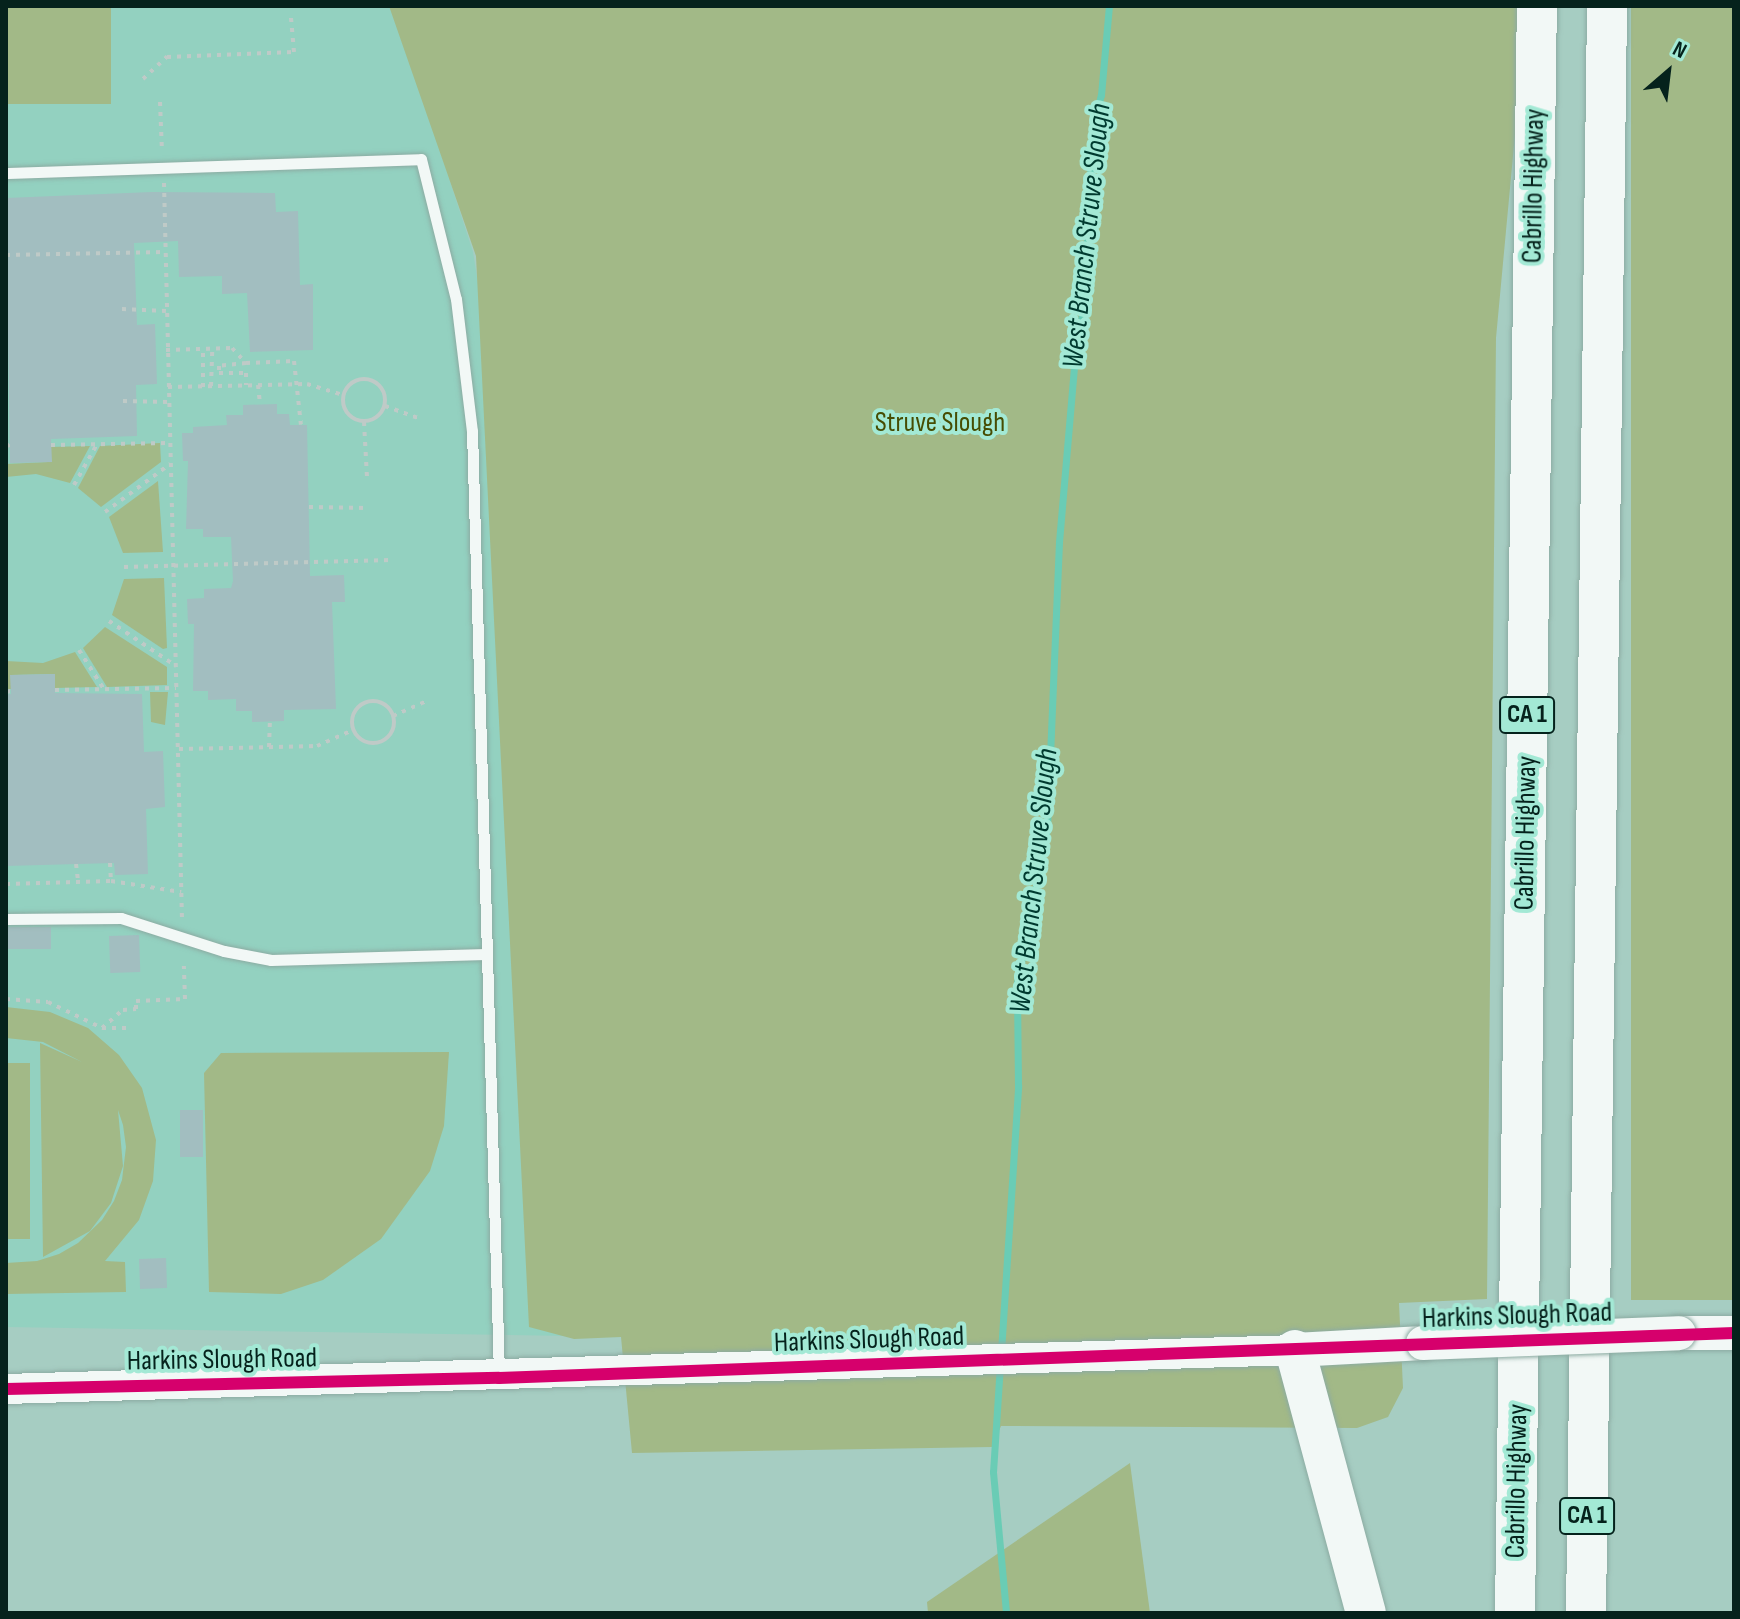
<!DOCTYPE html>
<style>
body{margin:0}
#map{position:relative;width:1740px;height:1619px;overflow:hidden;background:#a6cdc2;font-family:"Sofia Sans Condensed",sans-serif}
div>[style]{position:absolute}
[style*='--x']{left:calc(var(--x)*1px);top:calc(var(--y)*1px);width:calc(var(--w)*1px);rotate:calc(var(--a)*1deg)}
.built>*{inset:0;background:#93d1c0}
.green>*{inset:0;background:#a2b987;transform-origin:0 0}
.stream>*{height:7px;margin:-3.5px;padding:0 3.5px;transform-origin:3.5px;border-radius:3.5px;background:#6accb5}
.building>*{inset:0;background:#a2bec0;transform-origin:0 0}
.path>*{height:4px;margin-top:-2px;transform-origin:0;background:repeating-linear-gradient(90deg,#bfcac7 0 4px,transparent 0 10px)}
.path>.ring{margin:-2px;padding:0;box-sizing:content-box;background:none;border:4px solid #bfcac7;border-radius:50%}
.roads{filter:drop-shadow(0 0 2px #8caba2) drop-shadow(0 0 2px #8caba2)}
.lane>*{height:11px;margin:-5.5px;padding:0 5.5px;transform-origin:5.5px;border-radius:5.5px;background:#f2f8f6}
.secondary>*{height:30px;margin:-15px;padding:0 15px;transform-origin:15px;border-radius:15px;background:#f2f8f6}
.primary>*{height:34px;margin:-17px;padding:0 17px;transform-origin:17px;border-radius:17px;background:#f2f8f6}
.highway>*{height:40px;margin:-20px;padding:0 20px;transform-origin:20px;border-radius:20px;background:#f2f8f6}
.bridges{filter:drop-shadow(0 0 2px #8caba2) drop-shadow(0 0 2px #8caba2)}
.primary-bridge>*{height:34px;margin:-17px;padding:0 17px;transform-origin:17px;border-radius:17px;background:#f2f8f6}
.cycleway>*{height:12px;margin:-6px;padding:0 6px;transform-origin:6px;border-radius:6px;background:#d6006c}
span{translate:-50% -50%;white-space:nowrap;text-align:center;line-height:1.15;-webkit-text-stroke:8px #a3e9d5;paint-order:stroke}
.shield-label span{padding:2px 6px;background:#a3e9d5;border:2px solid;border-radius:6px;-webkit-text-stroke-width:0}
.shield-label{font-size:26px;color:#05221c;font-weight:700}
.street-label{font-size:28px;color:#05221c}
.park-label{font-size:28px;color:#464c02}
.water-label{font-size:30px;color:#003a2f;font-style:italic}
.frame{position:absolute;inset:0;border:8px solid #05221c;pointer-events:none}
.north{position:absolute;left:1628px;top:32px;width:80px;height:80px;-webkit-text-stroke:6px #a3e9d5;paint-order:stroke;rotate:28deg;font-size:22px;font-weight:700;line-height:32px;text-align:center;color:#05221c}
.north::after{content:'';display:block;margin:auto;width:28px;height:36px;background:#05221c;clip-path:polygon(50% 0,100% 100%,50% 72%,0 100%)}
</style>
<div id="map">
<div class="built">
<div style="clip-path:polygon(6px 6px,393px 6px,473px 252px,552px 740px,627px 1337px,6px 1327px)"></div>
</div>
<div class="green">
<div style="left:6px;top:6px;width:105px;height:98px"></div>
<div style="clip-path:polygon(389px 6px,1527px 6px,1496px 338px,1487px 1299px,1399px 1303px,1403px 1388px,1388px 1417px,1357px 1428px,1001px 1426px,992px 1447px,632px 1453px,621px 1337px,574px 1339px,529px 1327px,476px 256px)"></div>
<div style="left:1631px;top:6px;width:103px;height:1294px"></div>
<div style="clip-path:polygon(160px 443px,161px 462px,101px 507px,78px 488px,100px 446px)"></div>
<div style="clip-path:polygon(90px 446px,70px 483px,36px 474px,6px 477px,6px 464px,48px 462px,48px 447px)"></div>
<div style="clip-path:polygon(158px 481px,163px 552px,123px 553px,109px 517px)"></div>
<div style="clip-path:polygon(164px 578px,167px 648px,163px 649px,112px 615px,124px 579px)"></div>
<div style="clip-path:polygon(105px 627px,167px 667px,167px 685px,107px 687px,83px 648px)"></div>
<div style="clip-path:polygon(75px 652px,97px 687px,55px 688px,54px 674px,11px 675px,11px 689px,6px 689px,6px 661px,43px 663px)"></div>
<div style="clip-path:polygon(150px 692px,168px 692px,165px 725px,151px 722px)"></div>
<div style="clip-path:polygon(6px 1007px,50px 1012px,88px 1028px,119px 1055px,142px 1088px,156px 1140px,153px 1181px,139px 1220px,105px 1261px,125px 1262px,126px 1292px,6px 1294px,6px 1263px,37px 1261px,59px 1254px,78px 1243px,102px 1220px,114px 1201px,122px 1180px,126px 1147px,123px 1125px,118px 1110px,123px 1166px,111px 1203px,90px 1231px,43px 1257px,40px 1043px,82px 1062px,43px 1042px,6px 1038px)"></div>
<div style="clip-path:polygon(449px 1052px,444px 1126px,430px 1171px,381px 1239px,323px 1280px,281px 1294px,209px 1292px,204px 1073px,221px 1053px)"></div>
<div style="left:6px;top:1063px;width:24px;height:176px"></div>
<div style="clip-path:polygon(1130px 1463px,1150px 1613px,928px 1613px,927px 1602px)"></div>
</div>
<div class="stream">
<div style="--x:1001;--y:1352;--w:267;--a:-86.3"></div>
<div style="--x:1018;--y:1086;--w:103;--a:-90.6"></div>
<div style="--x:1017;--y:983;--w:158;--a:-79"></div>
<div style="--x:1047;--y:828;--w:286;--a:-87.6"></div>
<div style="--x:1059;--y:542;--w:200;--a:-85.1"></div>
<div style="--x:1076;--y:343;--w:39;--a:-78"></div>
<div style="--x:1084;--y:305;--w:172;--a:-87.3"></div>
<div style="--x:1092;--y:133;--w:39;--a:-77"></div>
<div style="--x:1101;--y:95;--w:89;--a:-84.9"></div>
<div style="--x:1000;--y:1364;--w:108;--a:93.7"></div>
<div style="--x:993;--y:1472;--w:142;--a:84.7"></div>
</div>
<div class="building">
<div style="clip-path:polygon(152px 192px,275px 193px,276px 212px,298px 211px,300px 285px,313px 284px,313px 350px,250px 352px,247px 293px,222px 294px,222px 276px,179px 277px,178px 241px,134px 243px,137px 325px,155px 324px,157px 384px,136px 385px,137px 436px,51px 439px,52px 462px,10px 463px,6px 198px)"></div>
<div style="clip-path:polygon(277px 404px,277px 414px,289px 414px,290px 425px,307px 425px,310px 576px,344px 575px,345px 602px,332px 602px,336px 709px,284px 710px,284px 721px,252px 722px,252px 711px,236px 711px,236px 699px,208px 700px,208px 691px,193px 691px,194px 624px,188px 624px,187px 599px,204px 598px,204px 589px,231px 588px,233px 581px,231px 537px,203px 537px,203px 529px,186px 529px,188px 461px,183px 461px,182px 433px,193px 433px,193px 427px,227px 425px,226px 415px,243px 415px,243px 405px)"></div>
<div style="clip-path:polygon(55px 674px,55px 693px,142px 694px,144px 752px,163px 751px,165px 807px,146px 809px,148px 874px,115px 875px,114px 863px,6px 866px,6px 695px,11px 694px,10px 675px)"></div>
<div style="left:51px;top:927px;width:22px;height:45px;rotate:90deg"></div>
<div style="left:139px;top:935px;width:37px;height:30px;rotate:88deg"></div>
<div style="left:180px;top:1110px;width:23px;height:47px"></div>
<div style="left:166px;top:1258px;width:30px;height:27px;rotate:88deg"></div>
</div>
<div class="path">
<div style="--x:143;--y:79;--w:33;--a:-43"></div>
<div style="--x:167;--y:57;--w:127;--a:-2.3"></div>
<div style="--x:294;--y:52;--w:38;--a:-95"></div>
<div style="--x:160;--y:102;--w:50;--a:87.7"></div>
<div style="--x:164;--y:183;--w:737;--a:88.6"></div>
<div style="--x:6;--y:255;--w:159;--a:-1.1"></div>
<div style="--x:122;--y:309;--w:44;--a:2.6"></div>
<div style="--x:166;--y:350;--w:66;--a:-1.7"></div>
<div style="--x:232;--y:348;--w:21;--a:47"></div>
<div style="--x:246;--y:363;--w:48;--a:-2.4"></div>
<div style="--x:294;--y:361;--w:64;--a:83.8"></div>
<div style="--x:246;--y:363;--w:27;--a:174"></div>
<div style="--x:219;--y:366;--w:7;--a:90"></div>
<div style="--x:219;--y:373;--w:27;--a:0"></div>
<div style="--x:246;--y:373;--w:12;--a:90"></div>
<div class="ring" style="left:343px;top:379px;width:38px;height:38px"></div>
<div style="--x:258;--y:385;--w:19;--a:84"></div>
<div style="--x:211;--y:386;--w:37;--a:-88"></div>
<div style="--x:168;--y:387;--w:139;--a:-1.2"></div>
<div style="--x:307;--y:384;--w:39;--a:17"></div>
<div style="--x:203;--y:387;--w:38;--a:-90"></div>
<div style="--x:123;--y:401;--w:45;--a:1.3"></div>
<div style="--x:385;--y:406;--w:37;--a:20"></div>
<div style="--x:364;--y:422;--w:55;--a:86.9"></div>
<div style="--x:51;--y:445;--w:118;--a:-1"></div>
<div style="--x:6;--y:446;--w:4;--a:-14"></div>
<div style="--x:74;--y:485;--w:45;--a:-60.6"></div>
<div style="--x:309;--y:507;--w:59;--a:1"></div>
<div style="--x:105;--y:512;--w:81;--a:-36.4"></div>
<div style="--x:124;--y:567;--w:268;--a:-1.5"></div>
<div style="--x:109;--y:621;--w:81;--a:33.9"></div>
<div style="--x:79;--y:650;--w:49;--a:57.6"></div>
<div style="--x:55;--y:690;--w:121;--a:-0.9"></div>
<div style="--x:6;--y:692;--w:5;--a:-11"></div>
<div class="ring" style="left:352px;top:701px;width:38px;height:38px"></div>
<div style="--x:393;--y:716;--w:35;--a:-24"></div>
<div style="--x:269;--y:747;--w:25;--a:-88"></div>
<div style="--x:179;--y:749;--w:138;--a:-1.2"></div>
<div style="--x:317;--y:746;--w:39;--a:-24"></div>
<div style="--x:110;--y:863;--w:18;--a:87"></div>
<div style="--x:76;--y:864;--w:17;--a:83"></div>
<div style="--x:6;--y:884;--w:105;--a:-1.6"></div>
<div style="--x:111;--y:881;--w:71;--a:8.9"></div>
<div style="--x:6;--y:999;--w:42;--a:4.1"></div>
<div style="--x:48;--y:1002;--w:60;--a:25.7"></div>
<div style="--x:102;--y:1028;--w:27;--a:0"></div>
<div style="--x:102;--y:1028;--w:28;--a:-41"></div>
<div style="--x:123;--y:1010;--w:13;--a:-4"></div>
<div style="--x:136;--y:1009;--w:8;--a:-90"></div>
<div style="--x:136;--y:1001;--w:49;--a:-2.3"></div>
<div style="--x:185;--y:999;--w:33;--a:-92"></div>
</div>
<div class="roads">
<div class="lane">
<div style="--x:6;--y:173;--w:415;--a:-1.9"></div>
<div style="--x:421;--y:159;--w:144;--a:76"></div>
<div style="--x:456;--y:299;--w:133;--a:83.1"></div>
<div style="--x:472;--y:431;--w:942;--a:88.36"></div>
<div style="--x:6;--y:919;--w:115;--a:-0.5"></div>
<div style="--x:121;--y:918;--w:108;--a:17.8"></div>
<div style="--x:224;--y:951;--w:48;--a:10.8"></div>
<div style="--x:271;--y:960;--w:215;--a:-1.6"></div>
</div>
<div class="secondary">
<div style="--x:6;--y:1389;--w:1290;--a:-1.73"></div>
</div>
<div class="primary">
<div style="--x:1679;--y:1333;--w:55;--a:0"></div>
<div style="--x:1295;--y:1350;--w:128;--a:-3.1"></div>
</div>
<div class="highway">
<div style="--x:1295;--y:1350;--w:272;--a:74.9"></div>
<div style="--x:1515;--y:1613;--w:1607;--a:-89.22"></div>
<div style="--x:1586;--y:1613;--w:1607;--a:-89.25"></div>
</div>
</div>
<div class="bridges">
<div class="primary-bridge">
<div style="--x:1423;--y:1343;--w:256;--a:-2.2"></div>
</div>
</div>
<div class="cycleway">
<div style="--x:6;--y:1389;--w:493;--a:-1.3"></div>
<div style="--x:499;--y:1378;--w:1236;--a:-2.09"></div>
</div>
<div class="shield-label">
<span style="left:1527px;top:715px">CA 1</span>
<span style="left:1587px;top:1516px">CA 1</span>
</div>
<div class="street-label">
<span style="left:1534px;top:186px;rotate:-89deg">Cabrillo Highway</span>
<span style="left:1526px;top:833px;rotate:-89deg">Cabrillo Highway</span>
<span style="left:1517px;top:1316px;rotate:-2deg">Harkins Slough Road</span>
<span style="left:869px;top:1340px;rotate:-2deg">Harkins Slough Road</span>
<span style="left:222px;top:1360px;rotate:-1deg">Harkins Slough Road</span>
<span style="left:1517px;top:1481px;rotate:-89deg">Cabrillo Highway</span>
</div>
<div class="park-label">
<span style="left:940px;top:423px">Struve Slough</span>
</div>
<div class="water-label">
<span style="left:1087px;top:236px;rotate:-84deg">West Branch Struve Slough</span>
<span style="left:1034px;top:881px;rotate:-84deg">West Branch Struve Slough</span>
</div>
<div class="frame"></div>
<div class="north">N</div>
</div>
